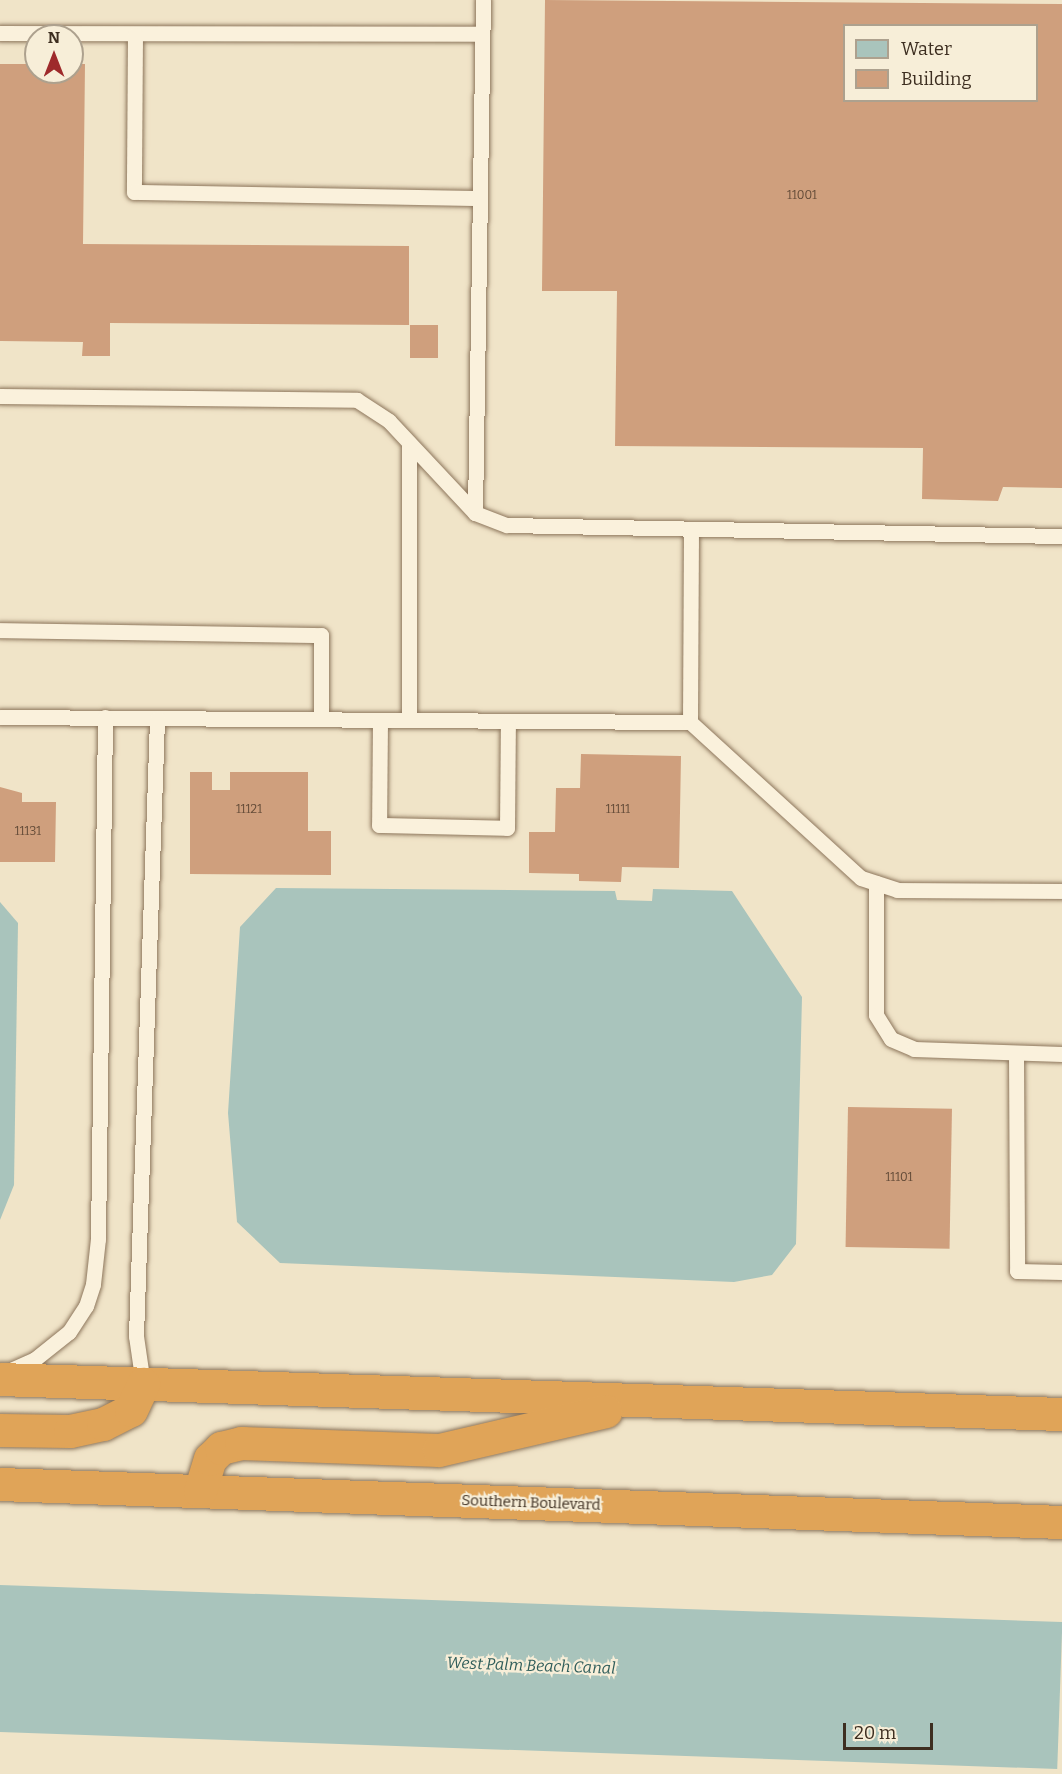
<!DOCTYPE html>
<style>
body{margin:0}
#map{position:relative;width:1062px;height:1774px;overflow:hidden;background:#f0e4c8;font-family:Bitter,serif}
div>[style]{position:absolute}
[style*='--x']{left:calc(var(--x)*1px);top:calc(var(--y)*1px);width:calc(var(--w)*1px);rotate:calc(var(--a)*1deg)}
.water>*{inset:0;background:#a9c4bc;transform-origin:0 0}
.building>*{inset:0;background:#cf9f7d;transform-origin:0 0}
.roads{filter:drop-shadow(0 0 2px #8d765c) drop-shadow(0 0 2px #8d765c)}
.lane>*{height:15px;margin:-7.5px;padding:0 7.5px;transform-origin:7.5px;border-radius:7.5px;background:#faf1dc}
.highway>*{height:33px;margin:-16.5px;padding:0 16.5px;transform-origin:16.5px;border-radius:16.5px;background:#e0a458}
span{translate:-50% -50%;white-space:nowrap;text-align:center;line-height:1.15;-webkit-text-stroke:4.5px #f7eed8;paint-order:stroke}
.number-label{font-size:12px;color:#624a37}
.number-label span{-webkit-text-stroke-width:0}
.street-label{font-size:15px;color:#3d2e20}
.water-label{font-size:16px;color:#2f5d5a;font-style:italic}
.legend{position:absolute;left:843px;top:24px;width:195px;height:78px;box-sizing:border-box;background:#f7eed8;border:2px solid #ada18e;margin:0;padding:8px 10px;list-style:none;font-size:18px;color:#3d2e20}
.legend li{display:flex;align-items:center;gap:12px;height:30px}
.legend b{width:30px;border:2px solid #ada18e}
.north{position:absolute;left:24px;top:24px;width:60px;height:60px;box-sizing:border-box;background:#f7eed8;border:2px solid #ada18e;border-radius:50%;rotate:0deg;font-size:16px;font-weight:700;line-height:24px;text-align:center;color:#3d2e20}
.north::after{content:'';display:block;margin:auto;width:21px;height:27px;background:#9e2a2b;clip-path:polygon(50% 0,100% 100%,50% 72%,0 100%)}
.scale{position:absolute;left:843px;top:1723px;width:90px;height:27px;box-sizing:border-box;border:3px solid #3d2e20;border-top:0;padding-left:8px;font-size:18px;line-height:21px;white-space:nowrap;color:#3d2e20;-webkit-text-stroke:4px #f7eed8;paint-order:stroke}
</style>
<div id="map">
<div class="water">
<div style="clip-path:polygon(276px 888px,615px 891px,617px 900px,652px 901px,653px 889px,732px 891px,802px 997px,796px 1244px,772px 1275px,734px 1282px,280px 1263px,237px 1222px,228px 1113px,240px 927px)"></div>
<div style="clip-path:polygon(0 902px,18px 923px,14px 1185px,0 1220px)"></div>
<div style="left:0;top:1585px;width:1063px;height:147px;rotate:2deg"></div>
</div>
<div class="building">
<div style="clip-path:polygon(evenodd,545px 0,1062px 4px,1062px 488px,1003px 487px,998px 501px,922px 499px,923px 448px,615px 446px,617px 291px,542px 291px,545px 0,844px 26px,1036px 26px,1036px 100px,844px 100px,844px 26px)"></div>
<div style="clip-path:polygon(0 64px,36px 64px,36px 72px,72px 72px,72px 64px,85px 64px,83px 244px,409px 246px,409px 325px,110px 323px,110px 356px,82px 356px,83px 342px,0 341px)"></div>
<div style="left:410px;top:325px;width:28px;height:33px"></div>
<div style="clip-path:polygon(581px 754px,681px 756px,679px 868px,622px 867px,621px 882px,579px 881px,579px 874px,529px 873px,529px 832px,555px 832px,556px 788px,580px 788px)"></div>
<div style="clip-path:polygon(190px 772px,212px 772px,212px 790px,230px 790px,230px 772px,308px 772px,308px 831px,331px 831px,331px 875px,190px 874px)"></div>
<div style="clip-path:polygon(0 787px,22px 793px,22px 802px,56px 802px,55px 862px,0 862px)"></div>
<div style="left:848px;top:1107px;width:104px;height:140px;rotate:1deg"></div>
</div>
<div class="roads">
<div class="lane">
<div style="--x:0;--y:33;--w:482;--a:0.1"></div>
<div style="--x:135;--y:35;--w:157;--a:90.4"></div>
<div style="--x:134;--y:192;--w:346;--a:1"></div>
<div style="--x:0;--y:396;--w:357;--a:0.6"></div>
<div style="--x:357;--y:400;--w:38;--a:33"></div>
<div style="--x:389;--y:421;--w:126;--a:46.9"></div>
<div style="--x:475;--y:513;--w:34;--a:21"></div>
<div style="--x:507;--y:525;--w:555;--a:1.14"></div>
<div style="--x:475;--y:513;--w:513;--a:-89.11"></div>
<div style="--x:0;--y:630;--w:321;--a:0.9"></div>
<div style="--x:321;--y:635;--w:84;--a:90"></div>
<div style="--x:0;--y:717;--w:690;--a:0.42"></div>
<div style="--x:690;--y:722;--w:231;--a:42.4"></div>
<div style="--x:861;--y:878;--w:38;--a:18"></div>
<div style="--x:897;--y:890;--w:165;--a:0.3"></div>
<div style="--x:380;--y:720;--w:105;--a:90.5"></div>
<div style="--x:379;--y:825;--w:128;--a:1.3"></div>
<div style="--x:507;--y:828;--w:107;--a:-89.5"></div>
<div style="--x:409;--y:720;--w:277;--a:-90"></div>
<div style="--x:690;--y:722;--w:193;--a:-89.7"></div>
<div style="--x:876;--y:883;--w:132;--a:90"></div>
<div style="--x:876;--y:1015;--w:28;--a:58"></div>
<div style="--x:891;--y:1039;--w:25;--a:23"></div>
<div style="--x:914;--y:1049;--w:148;--a:1.9"></div>
<div style="--x:1016;--y:1054;--w:217;--a:89.7"></div>
<div style="--x:1017;--y:1271;--w:45;--a:1.3"></div>
<div style="--x:6;--y:1372;--w:32;--a:-24"></div>
<div style="--x:35;--y:1359;--w:43;--a:-38.5"></div>
<div style="--x:69;--y:1332;--w:31;--a:-57"></div>
<div style="--x:86;--y:1306;--w:23;--a:-72"></div>
<div style="--x:93;--y:1284;--w:45;--a:-83.7"></div>
<div style="--x:98;--y:1239;--w:522;--a:-89.23"></div>
<div style="--x:143;--y:1384;--w:49;--a:-98.3"></div>
<div style="--x:136;--y:1336;--w:618;--a:-88.05"></div>
</div>
<div class="highway">
<div style="--x:0;--y:1379;--w:1063;--a:1.89"></div>
<div style="--x:0;--y:1430;--w:70;--a:0.8"></div>
<div style="--x:70;--y:1431;--w:34;--a:-12"></div>
<div style="--x:103;--y:1424;--w:31;--a:-27"></div>
<div style="--x:131;--y:1410;--w:29;--a:-65"></div>
<div style="--x:0;--y:1484;--w:1063;--a:2.05"></div>
<div style="--x:200;--y:1491;--w:34;--a:-73"></div>
<div style="--x:210;--y:1459;--w:16;--a:-45"></div>
<div style="--x:221;--y:1448;--w:21;--a:-14"></div>
<div style="--x:241;--y:1443;--w:198;--a:2"></div>
<div style="--x:439;--y:1450;--w:171;--a:-13.1"></div>
</div>
</div>
<div class="number-label">
<span style="left:802px;top:196px">11001</span>
<span style="left:249px;top:810px">11121</span>
<span style="left:618px;top:810px">11111</span>
<span style="left:28px;top:832px">11131</span>
<span style="left:899px;top:1178px">11101</span>
</div>
<div class="street-label">
<span style="left:531px;top:1503px;rotate:2deg">Southern Boulevard</span>
</div>
<div class="water-label">
<span style="left:531px;top:1666px;rotate:2deg">West Palm Beach Canal</span>
</div>
<ul class="legend">
<li><b style="height:16px;background:#a9c4bc"></b>Water</li>
<li><b style="height:16px;background:#cf9f7d"></b>Building</li>
</ul>
<div class="north">N</div>
<div class="scale">20 m</div>
</div>
